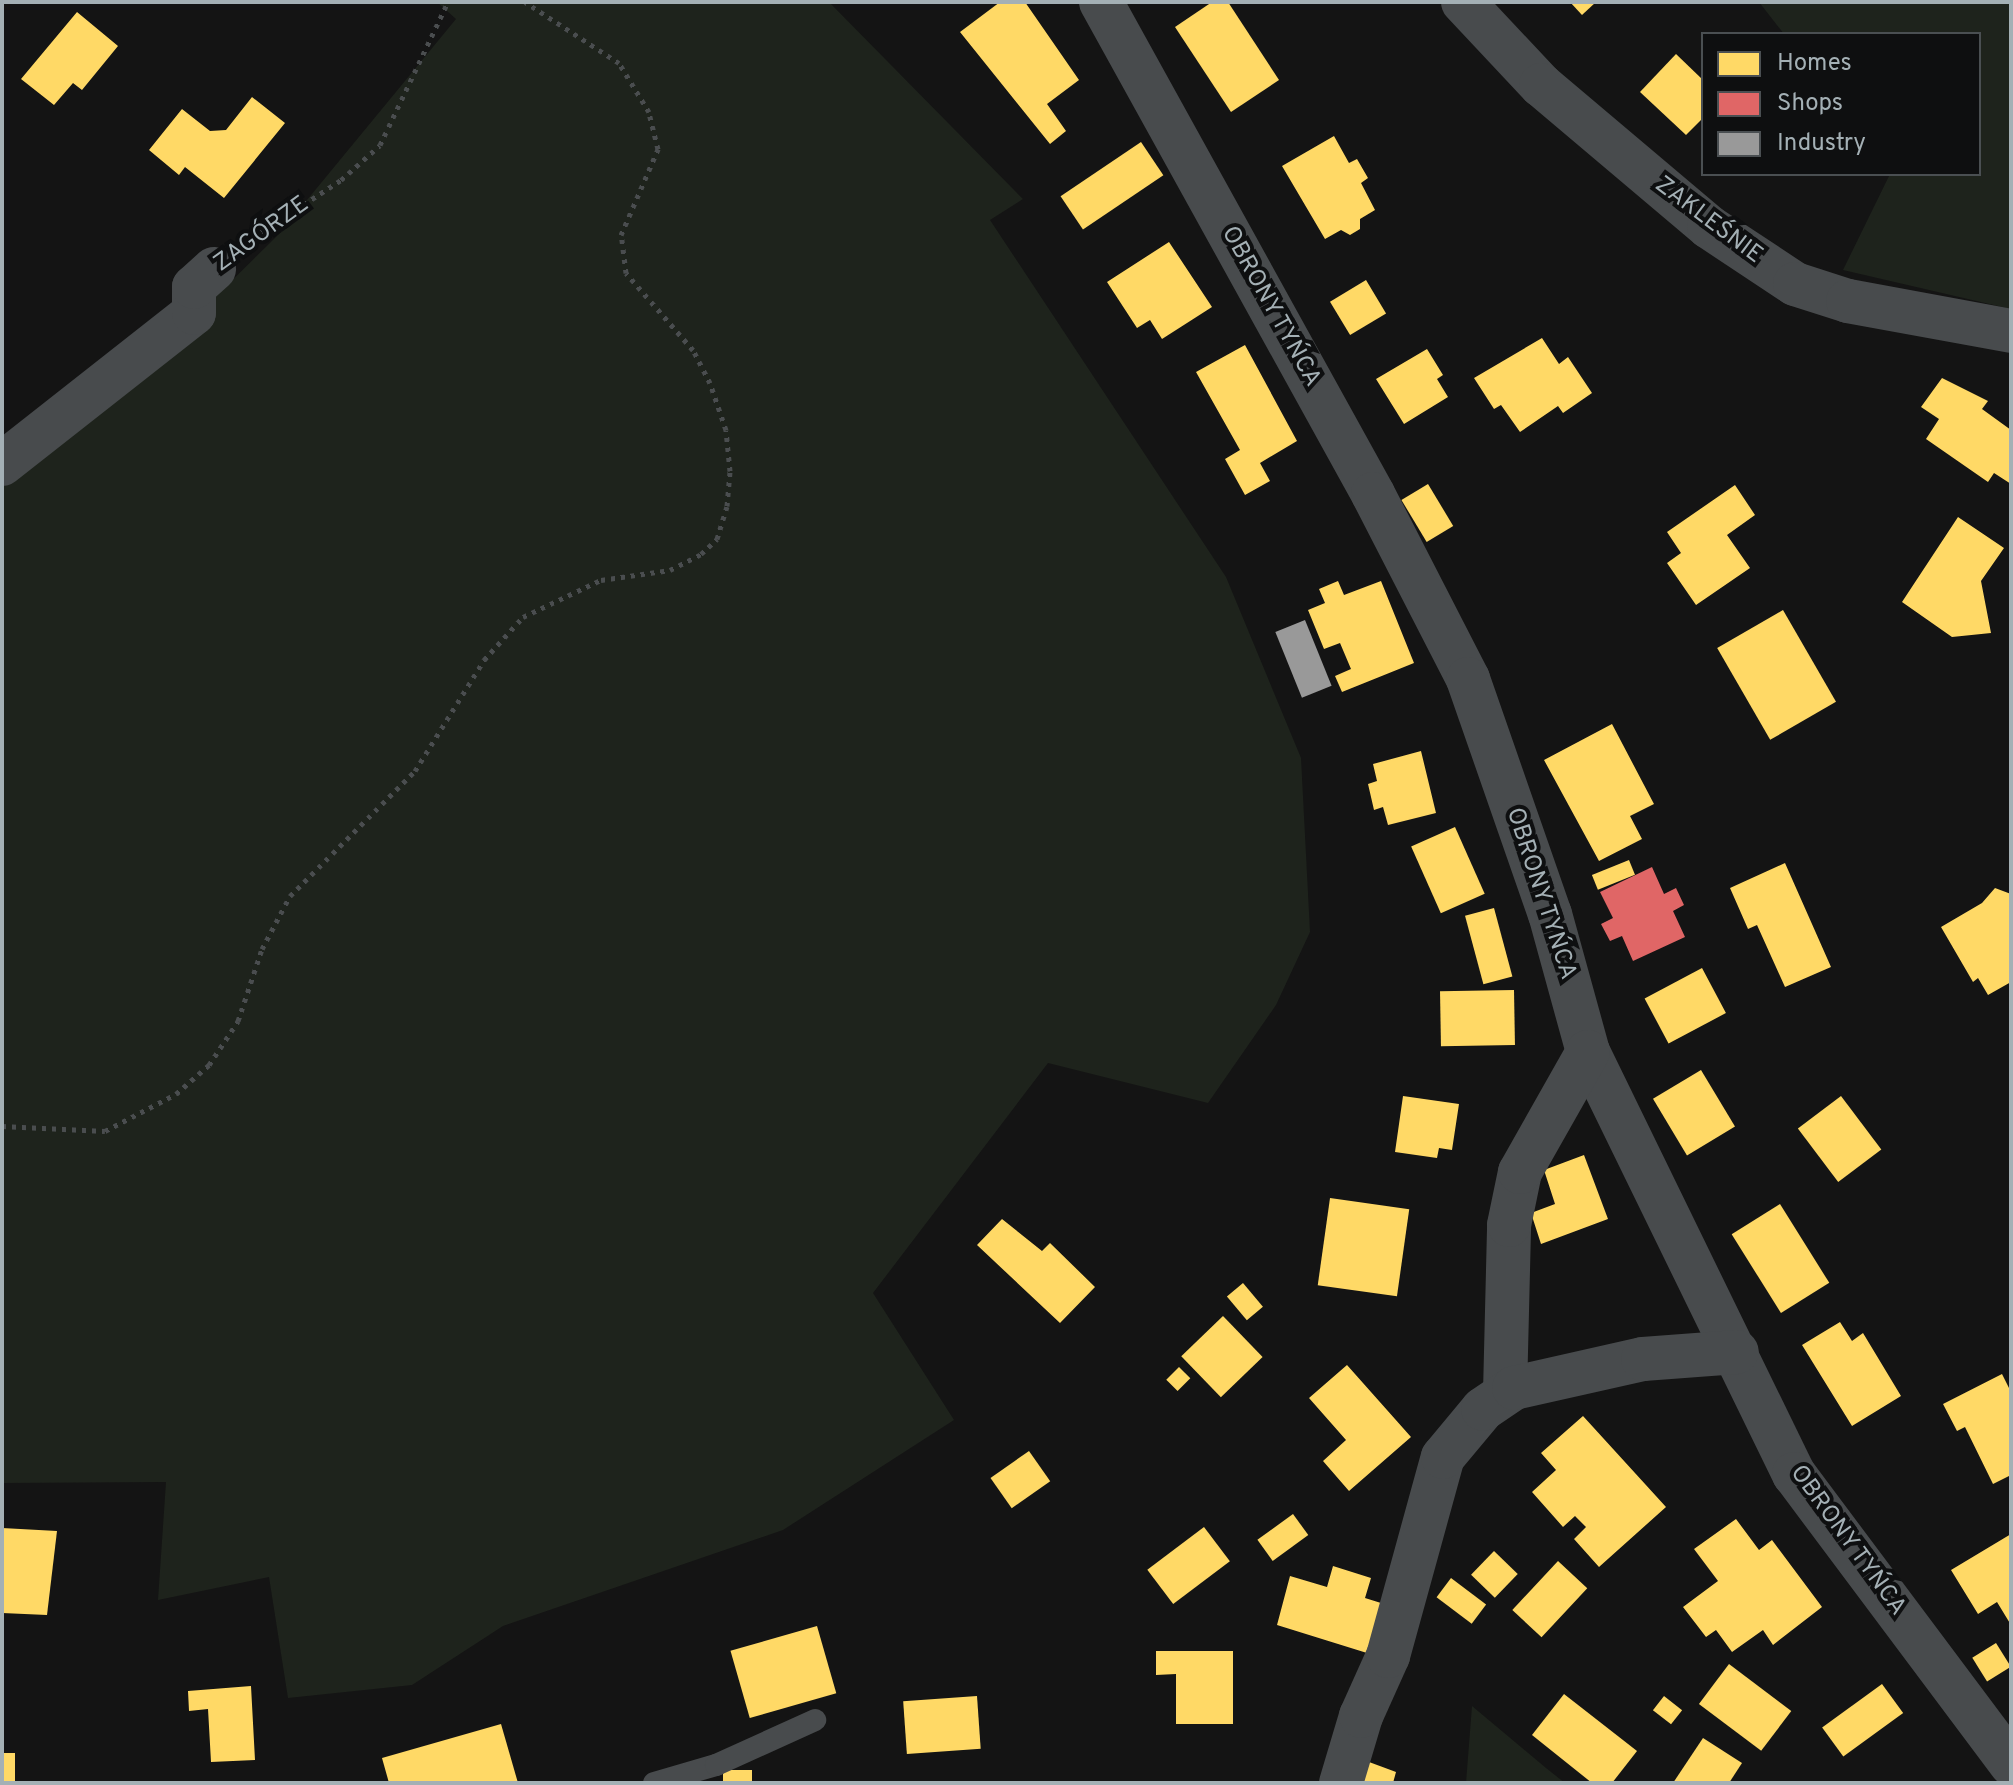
<!DOCTYPE html>
<meta charset="utf-8">
<style>
body{margin:0}
#map{position:relative;width:2013px;height:1785px;overflow:hidden;background:#141414;font-family:Overpass,sans-serif}
div>[style]{position:absolute}
[style*='--x']{left:calc(var(--x)*1px);top:calc(var(--y)*1px);width:calc(var(--w)*1px);rotate:calc(var(--a)*1deg)}
.green>*{inset:0;background:#1e231c}
.homes>*{inset:0;background:#ffd966;transform-origin:0 0}
.shops>*{inset:0;background:#e06666}
.industry>*{inset:0;background:#999;transform-origin:0 0}
.path>*{height:5px;margin-top:-2.5px;transform-origin:0;background:repeating-linear-gradient(90deg,#4a4d4f 0 4px,transparent 0 10px)}
.service>*{height:22px;margin:-11px;padding:0 11px;transform-origin:11px;border-radius:11px;background:#484b4d}
.minor>*{height:44px;margin:-22px;padding:0 22px;transform-origin:22px;border-radius:22px;background:#484b4d}
span{translate:-50% -50%;white-space:nowrap;text-align:center;line-height:1.15;-webkit-text-stroke:8px #0e0f10;paint-order:stroke}
.street-label{font-size:24px;color:#a4b0b5}
.frame{position:absolute;inset:0;border:4px solid #a4b0b5;pointer-events:none}
.legend{position:absolute;left:1701px;top:32px;width:280px;height:144px;box-sizing:border-box;background:#0e0f10;border:2px solid #4a4f52;margin:0;padding:10px 14px;list-style:none;font-size:24px;color:#a4b0b5}
.legend li{display:flex;align-items:center;gap:16px;height:40px}
.legend b{width:40px;border:2px solid #4a4f52}
</style>
<div id="map">
<div class="green">
<div style="clip-path:polygon(437px 2px,829px 2px,1023px 199px,990px 220px,1226px 577px,1301px 758px,1310px 932px,1276px 1005px,1208px 1103px,1048px 1063px,873px 1293px,954px 1420px,783px 1530px,503px 1626px,412px 1685px,288px 1698px,269px 1577px,158px 1600px,166px 1482px,2px 1483px,2px 474px,153px 358px,279px 234px,456px 19px)"></div>
<div style="clip-path:polygon(1759px 2px,2011px 2px,2011px 309px,1843px 270px,1890px 174px,1979px 174px,1979px 34px,1784px 34px)"></div>
<div style="clip-path:polygon(1472px 1706px,1546px 1768px,1565px 1783px,1466px 1783px)"></div>
</div>
<div class="homes">
<div style="clip-path:polygon(1000px 2px,1025px 2px,1079px 80px,1047px 104px,1066px 131px,1050px 144px,960px 32px)"></div>
<div style="clip-path:polygon(1212px 2px,1228px 2px,1279px 80px,1231px 112px,1175px 27px)"></div>
<div style="clip-path:polygon(1570px 2px,1596px 2px,1582px 15px)"></div>
<div style="clip-path:polygon(77px 12px,118px 46px,82px 90px,73px 83px,54px 105px,21px 79px)"></div>
<div style="clip-path:polygon(1676px 54px,1703px 80px,1703px 118px,1686px 135px,1640px 92px)"></div>
<div style="clip-path:polygon(252px 97px,285px 123px,224px 198px,185px 167px,179px 175px,149px 150px,182px 109px,210px 131px,226px 130px)"></div>
<div style="clip-path:polygon(1334px 136px,1349px 163px,1357px 159px,1368px 178px,1361px 183px,1375px 210px,1360px 219px,1360px 229px,1350px 235px,1341px 230px,1325px 239px,1282px 166px)"></div>
<div style="left:1141px;top:142px;width:40px;height:97px;rotate:56deg"></div>
<div style="clip-path:polygon(1169px 242px,1212px 307px,1162px 339px,1150px 320px,1137px 328px,1107px 282px)"></div>
<div style="left:1366px;top:280px;width:39px;height:42px;rotate:59deg"></div>
<div style="clip-path:polygon(1542px 338px,1559px 364px,1568px 357px,1592px 393px,1563px 413px,1558px 406px,1520px 432px,1501px 405px,1494px 409px,1474px 378px)"></div>
<div style="clip-path:polygon(1245px 345px,1297px 441px,1260px 463px,1270px 481px,1245px 495px,1225px 459px,1240px 450px,1196px 372px)"></div>
<div style="clip-path:polygon(1427px 349px,1443px 375px,1437px 379px,1448px 397px,1404px 424px,1376px 379px)"></div>
<div style="clip-path:polygon(1942px 378px,1988px 401px,1982px 409px,2011px 430px,2011px 484px,1994px 473px,1988px 482px,1926px 439px,1939px 419px,1921px 407px)"></div>
<div style="left:1428px;top:484px;width:49px;height:31px;rotate:59deg"></div>
<div style="clip-path:polygon(1735px 485px,1755px 515px,1727px 535px,1750px 568px,1696px 605px,1667px 563px,1681px 553px,1667px 532px)"></div>
<div style="clip-path:polygon(1958px 517px,2004px 548px,1981px 581px,1991px 633px,1952px 637px,1902px 602px)"></div>
<div style="clip-path:polygon(1338px 581px,1344px 595px,1381px 581px,1414px 663px,1342px 692px,1335px 676px,1351px 669px,1340px 643px,1324px 649px,1308px 610px,1325px 603px,1319px 589px)"></div>
<div style="left:1783px;top:610px;width:106px;height:76px;rotate:60deg"></div>
<div style="clip-path:polygon(1612px 724px,1654px 804px,1630px 816px,1642px 839px,1599px 861px,1544px 760px)"></div>
<div style="clip-path:polygon(1421px 751px,1436px 813px,1388px 825px,1383px 807px,1374px 810px,1368px 784px,1377px 781px,1373px 764px)"></div>
<div style="left:1455px;top:827px;width:73px;height:48px;rotate:66deg"></div>
<div style="left:1629px;top:860px;width:16px;height:40px;rotate:68deg"></div>
<div style="clip-path:polygon(1785px 863px,1831px 967px,1785px 987px,1757px 925px,1748px 929px,1730px 888px)"></div>
<div style="clip-path:polygon(1995px 888px,2011px 894px,2011px 982px,1988px 995px,1978px 978px,1973px 982px,1941px 927px,1982px 903px)"></div>
<div style="left:1494px;top:908px;width:71px;height:30px;rotate:75deg"></div>
<div style="left:1702px;top:968px;width:51px;height:65px;rotate:62deg"></div>
<div style="left:1514px;top:990px;width:55px;height:74px;rotate:89deg"></div>
<div style="left:1701px;top:1070px;width:66px;height:56px;rotate:59deg"></div>
<div style="clip-path:polygon(1403px 1096px,1459px 1104px,1452px 1150px,1439px 1148px,1437px 1158px,1395px 1152px)"></div>
<div style="left:1841px;top:1096px;width:67px;height:54px;rotate:53deg"></div>
<div style="clip-path:polygon(1584px 1155px,1608px 1219px,1541px 1244px,1531px 1213px,1555px 1204px,1544px 1170px)"></div>
<div style="left:1330px;top:1198px;width:80px;height:88px;rotate:8deg"></div>
<div style="left:1780px;top:1204px;width:93px;height:57px;rotate:58deg"></div>
<div style="clip-path:polygon(1002px 1219px,1042px 1251px,1050px 1243px,1095px 1287px,1060px 1323px,977px 1245px)"></div>
<div style="left:1243px;top:1283px;width:31px;height:21px;rotate:50deg"></div>
<div style="left:1223px;top:1316px;width:57px;height:58px;rotate:46deg"></div>
<div style="clip-path:polygon(1840px 1322px,1852px 1341px,1863px 1333px,1901px 1396px,1852px 1426px,1802px 1345px)"></div>
<div style="clip-path:polygon(1347px 1365px,1411px 1437px,1349px 1491px,1323px 1461px,1346px 1440px,1309px 1398px)"></div>
<div style="left:1179px;top:1367px;width:16px;height:18px;rotate:45deg"></div>
<div style="clip-path:polygon(2002px 1374px,2011px 1392px,2011px 1475px,1993px 1484px,1965px 1427px,1957px 1431px,1943px 1404px)"></div>
<div style="clip-path:polygon(1583px 1416px,1666px 1507px,1599px 1567px,1574px 1539px,1586px 1527px,1575px 1516px,1563px 1527px,1532px 1492px,1556px 1470px,1541px 1453px)"></div>
<div style="left:1029px;top:1451px;width:37px;height:47px;rotate:55deg"></div>
<div style="left:1293px;top:1514px;width:26px;height:44px;rotate:54deg"></div>
<div style="clip-path:polygon(1736px 1519px,1759px 1550px,1772px 1540px,1822px 1607px,1773px 1645px,1763px 1630px,1732px 1652px,1716px 1630px,1706px 1637px,1683px 1607px,1718px 1581px,1694px 1549px)"></div>
<div style="left:1204px;top:1527px;width:43px;height:71px;rotate:53deg"></div>
<div style="clip-path:polygon(2px 1528px,57px 1531px,47px 1615px,2px 1613px)"></div>
<div style="clip-path:polygon(2011px 1534px,2011px 1625px,1997px 1602px,1978px 1614px,1951px 1570px)"></div>
<div style="left:1494px;top:1551px;width:33px;height:33px;rotate:44deg"></div>
<div style="left:1558px;top:1561px;width:40px;height:67px;rotate:43deg"></div>
<div style="clip-path:polygon(1333px 1566px,1371px 1578px,1365px 1598px,1381px 1603px,1367px 1653px,1277px 1625px,1290px 1576px,1327px 1587px)"></div>
<div style="left:1451px;top:1578px;width:44px;height:24px;rotate:37deg"></div>
<div style="left:817px;top:1626px;width:70px;height:90px;rotate:74deg"></div>
<div style="left:1996px;top:1643px;width:28px;height:28px;rotate:58deg"></div>
<div style="clip-path:polygon(1156px 1651px,1233px 1651px,1233px 1724px,1176px 1724px,1176px 1674px,1156px 1675px)"></div>
<div style="left:1729px;top:1664px;width:78px;height:50px;rotate:37deg"></div>
<div style="left:1882px;top:1684px;width:36px;height:74px;rotate:54deg"></div>
<div style="clip-path:polygon(251px 1686px,255px 1760px,211px 1762px,208px 1709px,189px 1711px,188px 1691px)"></div>
<div style="clip-path:polygon(1564px 1694px,1637px 1751px,1612px 1783px,1592px 1783px,1532px 1735px)"></div>
<div style="left:977px;top:1696px;width:53px;height:74px;rotate:86deg"></div>
<div style="left:1664px;top:1696px;width:23px;height:18px;rotate:38deg"></div>
<div style="clip-path:polygon(501px 1724px,518px 1783px,389px 1783px,382px 1758px)"></div>
<div style="clip-path:polygon(1703px 1738px,1742px 1763px,1729px 1783px,1673px 1783px)"></div>
<div style="left:2px;top:1753px;width:13px;height:30px"></div>
<div style="clip-path:polygon(1361px 1759px,1396px 1772px,1393px 1783px,1355px 1783px)"></div>
<div style="left:723px;top:1770px;width:29px;height:13px"></div>
</div>
<div class="shops">
<div style="clip-path:polygon(1652px 867px,1664px 894px,1676px 888px,1684px 905px,1673px 911px,1685px 937px,1633px 961px,1622px 936px,1610px 941px,1601px 924px,1613px 918px,1600px 892px)"></div>
</div>
<div class="industry">
<div style="left:1305px;top:620px;width:71px;height:32px;rotate:68deg"></div>
</div>
<div class="path">
<div style="--x:245;--y:243;--w:115;--a:-33.3"></div>
<div style="--x:341;--y:180;--w:52;--a:-41.9"></div>
<div style="--x:380;--y:145;--w:158;--a:-64.6"></div>
<div style="--x:2;--y:1126;--w:103;--a:2.8"></div>
<div style="--x:105;--y:1131;--w:80;--a:-27.5"></div>
<div style="--x:176;--y:1094;--w:44;--a:-41.3"></div>
<div style="--x:209;--y:1065;--w:53;--a:-56.6"></div>
<div style="--x:238;--y:1021;--w:76;--a:-71.6"></div>
<div style="--x:262;--y:949;--w:60;--a:-62.2"></div>
<div style="--x:290;--y:896;--w:177;--a:-45"></div>
<div style="--x:415;--y:771;--w:131;--a:-58.1"></div>
<div style="--x:484;--y:660;--w:58;--a:-47.8"></div>
<div style="--x:523;--y:617;--w:86;--a:-25.4"></div>
<div style="--x:601;--y:580;--w:70;--a:-8.2"></div>
<div style="--x:670;--y:570;--w:35;--a:-27"></div>
<div style="--x:701;--y:554;--w:22;--a:-43"></div>
<div style="--x:717;--y:539;--w:34;--a:-73"></div>
<div style="--x:727;--y:506;--w:35;--a:-85"></div>
<div style="--x:730;--y:471;--w:41;--a:-95.6"></div>
<div style="--x:726;--y:430;--w:50;--a:-108.8"></div>
<div style="--x:710;--y:383;--w:37;--a:-117"></div>
<div style="--x:693;--y:350;--w:102;--a:-131"></div>
<div style="--x:626;--y:273;--w:38;--a:-97"></div>
<div style="--x:621;--y:235;--w:94;--a:-66.7"></div>
<div style="--x:658;--y:149;--w:38;--a:-104"></div>
<div style="--x:649;--y:112;--w:57;--a:-121.5"></div>
<div style="--x:619;--y:63;--w:112;--a:-147"></div>
</div>
<div class="service">
<div style="--x:654;--y:1783;--w:65;--a:-16.2"></div>
<div style="--x:716;--y:1765;--w:109;--a:-24.4"></div>
</div>
<div class="minor">
<div style="--x:1101;--y:2;--w:562;--a:61.06"></div>
<div style="--x:1373;--y:494;--w:208;--a:62.8"></div>
<div style="--x:1468;--y:679;--w:249;--a:70.8"></div>
<div style="--x:1550;--y:914;--w:143;--a:74.6"></div>
<div style="--x:1588;--y:1052;--w:470;--a:64"></div>
<div style="--x:1794;--y:1474;--w:362;--a:53.2"></div>
<div style="--x:1463;--y:2;--w:114;--a:46.8"></div>
<div style="--x:1541;--y:85;--w:220;--a:40.2"></div>
<div style="--x:1709;--y:227;--w:103;--a:33.5"></div>
<div style="--x:1795;--y:284;--w:56;--a:17.8"></div>
<div style="--x:1848;--y:301;--w:166;--a:10.4"></div>
<div style="--x:2;--y:464;--w:244;--a:-38.2"></div>
<div style="--x:194;--y:313;--w:26;--a:-90"></div>
<div style="--x:194;--y:287;--w:27;--a:-42"></div>
<div style="--x:1505;--y:1393;--w:168;--a:-88.6"></div>
<div style="--x:1509;--y:1225;--w:54;--a:-78.3"></div>
<div style="--x:1520;--y:1172;--w:138;--a:-60.5"></div>
<div style="--x:1341;--y:1783;--w:70;--a:-73.4"></div>
<div style="--x:1361;--y:1716;--w:66;--a:-65.8"></div>
<div style="--x:1388;--y:1656;--w:206;--a:-74.6"></div>
<div style="--x:1443;--y:1457;--w:62;--a:-50.2"></div>
<div style="--x:1483;--y:1409;--w:37;--a:-34"></div>
<div style="--x:1514;--y:1388;--w:132;--a:-12.7"></div>
<div style="--x:1643;--y:1359;--w:94;--a:-4.3"></div>
</div>
<div class="street-label">
<span style="left:1708px;top:221px;rotate:37deg">ZAKLEŚNIE</span>
<span style="left:262px;top:235px;rotate:-36deg">ZAGÓRZE</span>
<span style="left:1270px;top:307px;rotate:61deg">OBRONY TYŃCA</span>
<span style="left:1540px;top:894px;rotate:72deg">OBRONY TYŃCA</span>
<span style="left:1847px;top:1541px;rotate:54deg">OBRONY TYŃCA</span>
</div>
<div class="frame"></div>
<ul class="legend">
<li><b style="height:22px;background:#ffd966"></b>Homes</li>
<li><b style="height:22px;background:#e06666"></b>Shops</li>
<li><b style="height:22px;background:#999"></b>Industry</li>
</ul>
</div>
